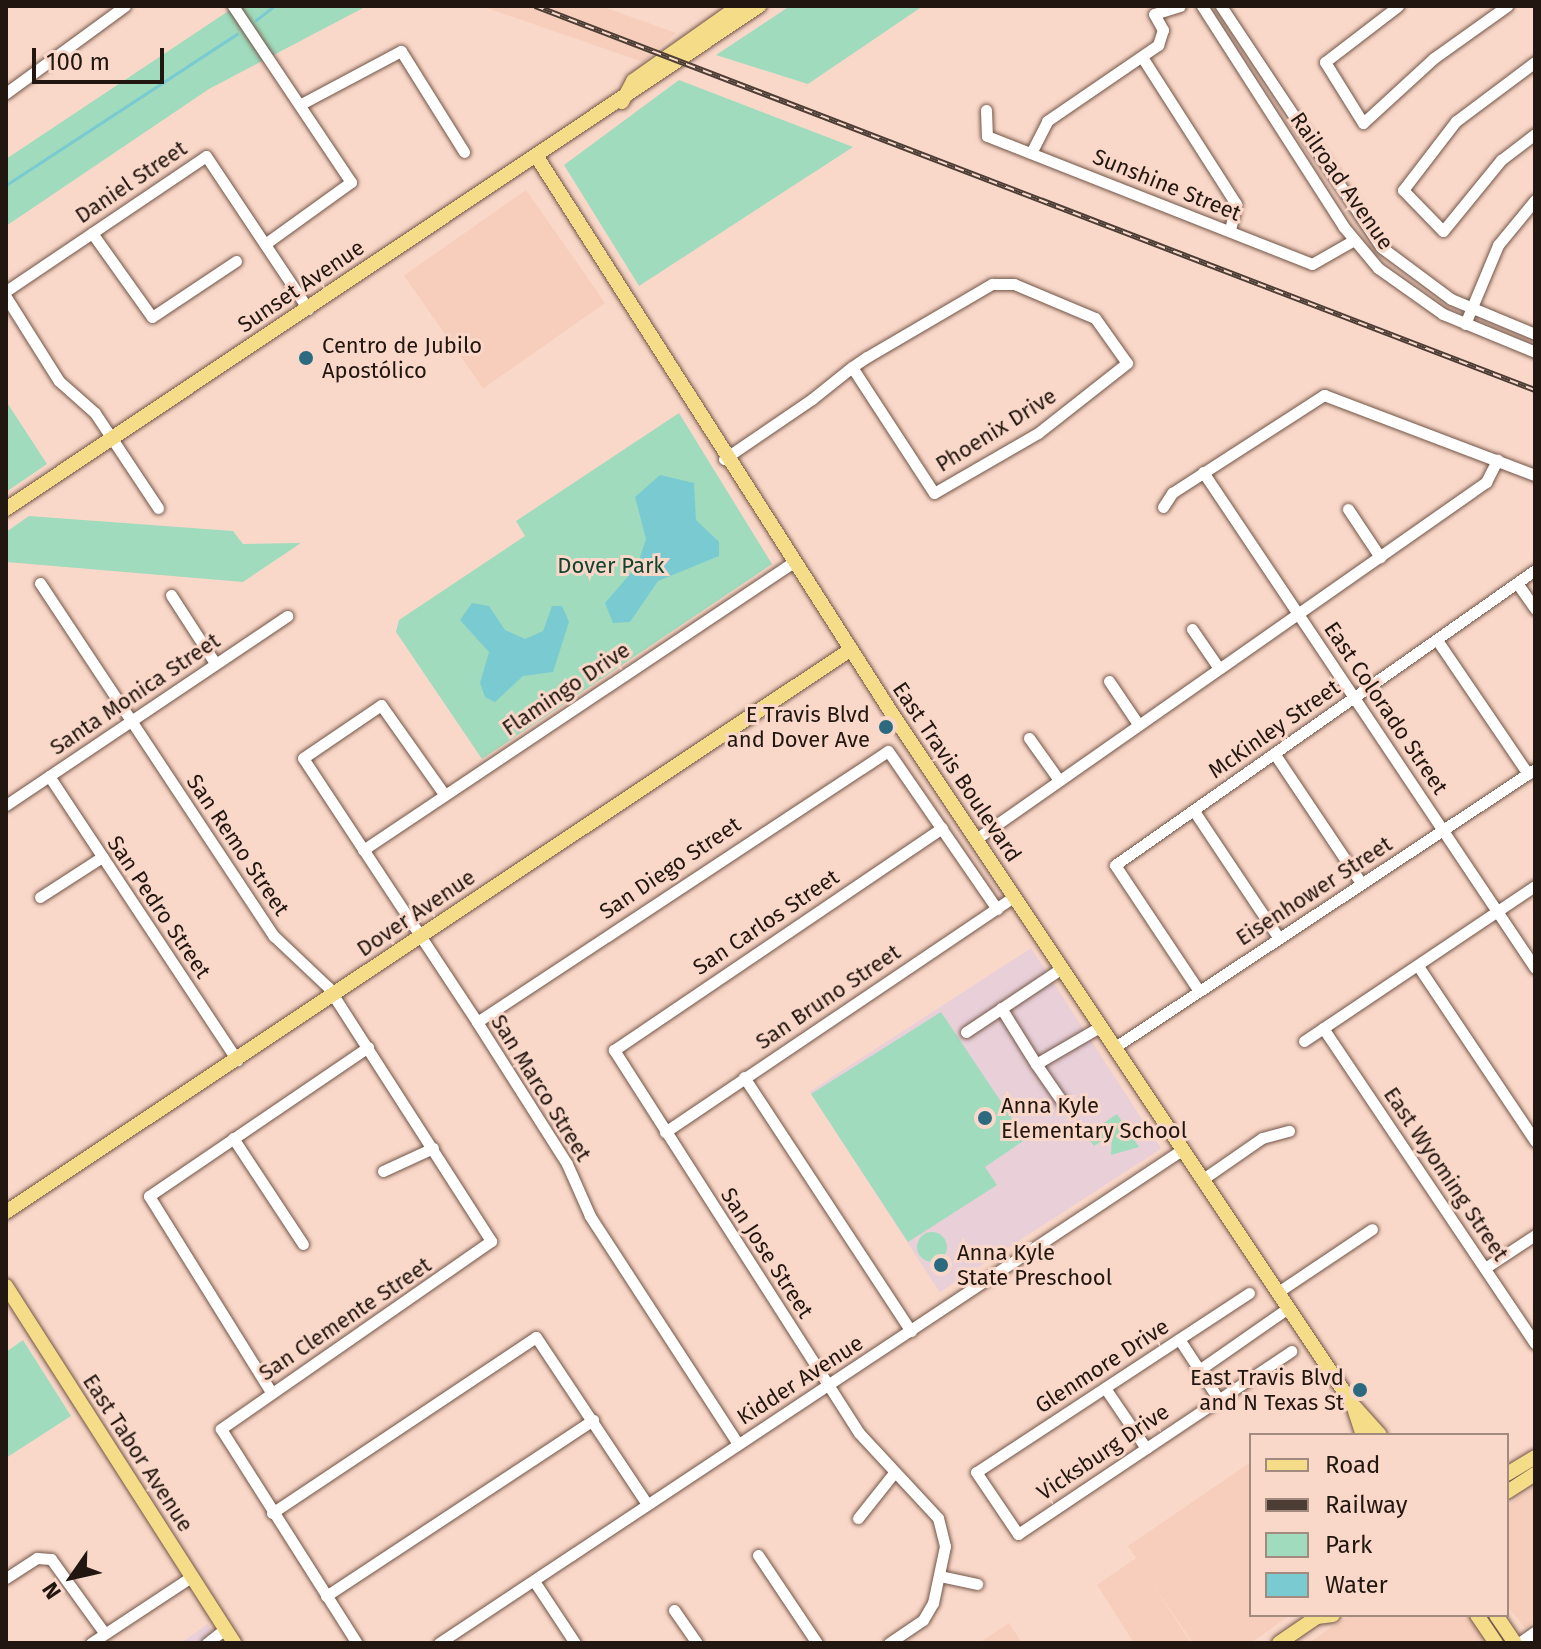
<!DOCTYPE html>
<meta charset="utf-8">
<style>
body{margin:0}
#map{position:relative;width:1541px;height:1649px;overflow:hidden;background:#fad8c9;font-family:"Fira Sans",sans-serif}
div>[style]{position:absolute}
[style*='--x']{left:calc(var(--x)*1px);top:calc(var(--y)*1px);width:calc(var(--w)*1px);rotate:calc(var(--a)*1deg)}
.built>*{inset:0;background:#f7cdbb;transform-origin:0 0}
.education>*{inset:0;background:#e8cfd8;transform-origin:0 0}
.green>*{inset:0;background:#a1dbbd}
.round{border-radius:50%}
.water>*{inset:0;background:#7acad2}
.stream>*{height:3px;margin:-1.5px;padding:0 1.5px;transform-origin:1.5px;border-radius:1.5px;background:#7acad2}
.roads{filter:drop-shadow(0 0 2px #715547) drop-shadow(0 0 2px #715547)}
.minor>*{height:11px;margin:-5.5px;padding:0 5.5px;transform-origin:5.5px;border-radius:5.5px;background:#fff}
.major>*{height:14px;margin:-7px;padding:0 7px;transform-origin:7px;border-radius:7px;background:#f5dc89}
.rail>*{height:6px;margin-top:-3px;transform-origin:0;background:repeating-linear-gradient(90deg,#fad8c9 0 9px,#4c3d35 0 18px);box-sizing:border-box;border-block:2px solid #4c3d35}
.dots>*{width:22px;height:22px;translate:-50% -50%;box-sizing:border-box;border:4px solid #fad8c9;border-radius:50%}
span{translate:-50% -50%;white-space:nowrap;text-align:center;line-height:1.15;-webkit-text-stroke:6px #fad8c9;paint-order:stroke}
.street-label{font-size:22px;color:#211610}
.poi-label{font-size:22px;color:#211610}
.left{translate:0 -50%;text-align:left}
.right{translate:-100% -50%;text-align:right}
.park-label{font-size:22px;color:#124530}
.frame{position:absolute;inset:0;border:8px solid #211610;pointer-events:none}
.legend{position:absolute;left:1249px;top:1433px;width:260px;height:184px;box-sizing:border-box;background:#fad8c9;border:2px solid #a38a7f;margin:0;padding:10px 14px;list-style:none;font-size:24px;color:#211610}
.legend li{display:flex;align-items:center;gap:16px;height:40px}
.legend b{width:40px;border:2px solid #a38a7f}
.north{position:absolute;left:32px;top:1537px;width:80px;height:80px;-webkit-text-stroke:6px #fad8c9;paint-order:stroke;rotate:236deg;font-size:22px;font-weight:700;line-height:32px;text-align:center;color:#211610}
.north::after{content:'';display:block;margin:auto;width:28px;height:36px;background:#211610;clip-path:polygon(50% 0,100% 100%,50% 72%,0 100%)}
.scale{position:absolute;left:32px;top:48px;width:132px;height:36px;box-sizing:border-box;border:4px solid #211610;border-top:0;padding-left:10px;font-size:24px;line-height:28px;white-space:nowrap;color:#211610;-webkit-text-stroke:6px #fad8c9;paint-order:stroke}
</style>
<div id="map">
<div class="built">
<div style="clip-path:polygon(481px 6px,601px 6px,676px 33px,643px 62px)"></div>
<div style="left:526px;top:190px;width:138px;height:149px;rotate:55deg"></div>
<div style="clip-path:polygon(1251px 1462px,1251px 1615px,1290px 1615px,1251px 1643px,1193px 1643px,1146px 1574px,1191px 1643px,1134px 1643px,1097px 1585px,1136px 1558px,1128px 1546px)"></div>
<div style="clip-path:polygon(1535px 1486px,1535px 1621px,1525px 1628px,1507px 1606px,1507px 1506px)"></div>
<div style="clip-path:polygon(1350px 1615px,1469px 1615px,1489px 1643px,1308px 1643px)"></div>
<div style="clip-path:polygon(1009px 1623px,1022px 1643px,979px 1643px)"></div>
</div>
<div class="education">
<div style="left:1031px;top:948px;width:239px;height:264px;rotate:57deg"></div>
<div style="clip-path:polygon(208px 1624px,220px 1643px,181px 1643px)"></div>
</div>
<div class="green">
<div style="clip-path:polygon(236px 6px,367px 6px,209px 89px,6px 226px,6px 159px)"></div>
<div style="clip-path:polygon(790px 6px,923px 6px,808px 84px,716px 55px)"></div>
<div style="clip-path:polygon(679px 80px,853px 147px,639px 286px,564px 165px)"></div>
<div style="clip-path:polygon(6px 401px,47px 464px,6px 492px)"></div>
<div style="clip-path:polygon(679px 413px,772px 564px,482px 759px,396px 632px,399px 620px,525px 536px,516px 521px)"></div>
<div style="clip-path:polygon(29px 516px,233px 531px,243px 544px,301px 543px,243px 582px,6px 562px,6px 532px)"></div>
<div style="clip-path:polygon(941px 1012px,1026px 1139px,985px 1167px,997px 1185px,908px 1242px,811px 1094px)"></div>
<div style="clip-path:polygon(1117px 1114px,1139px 1147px,1111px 1155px,1112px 1134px,1094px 1146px,1086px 1135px)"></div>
<div class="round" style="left:917px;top:1232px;width:30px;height:30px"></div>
<div style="clip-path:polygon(23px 1340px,71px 1416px,6px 1458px,6px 1352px)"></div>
</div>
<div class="water">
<div style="clip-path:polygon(660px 475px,694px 483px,696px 520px,719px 542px,719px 556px,658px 581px,630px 622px,613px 623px,605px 603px,637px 566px,646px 539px,635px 497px)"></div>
<div style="clip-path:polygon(472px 603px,489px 606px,505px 630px,525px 639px,543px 631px,552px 606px,562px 606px,569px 622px,553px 672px,523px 676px,495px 702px,485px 697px,480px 683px,489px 652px,460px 620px)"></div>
</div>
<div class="stream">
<div style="--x:256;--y:20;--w:23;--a:-38"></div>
<div style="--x:6;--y:185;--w:276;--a:-33.2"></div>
</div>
<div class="roads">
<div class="minor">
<div style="--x:233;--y:6;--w:212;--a:56.2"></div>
<div style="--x:351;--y:182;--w:106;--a:144.2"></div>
<div style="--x:1202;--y:6;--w:261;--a:57.3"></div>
<div style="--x:1343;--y:226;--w:55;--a:50.2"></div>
<div style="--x:1378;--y:268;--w:80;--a:35.3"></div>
<div style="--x:1443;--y:314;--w:100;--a:22.4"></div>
<div style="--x:1221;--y:6;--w:289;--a:56.4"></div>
<div style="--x:1381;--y:247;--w:87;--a:36.6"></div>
<div style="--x:1451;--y:299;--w:91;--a:22.6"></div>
<div style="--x:1398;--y:6;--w:92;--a:142.5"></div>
<div style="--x:1325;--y:62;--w:72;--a:58.1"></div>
<div style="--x:1363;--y:123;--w:96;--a:-42.5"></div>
<div style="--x:1434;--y:58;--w:90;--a:-35.5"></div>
<div style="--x:1154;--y:14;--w:27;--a:-17"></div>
<div style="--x:1142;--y:57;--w:174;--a:57.4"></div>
<div style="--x:1236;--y:204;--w:27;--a:103"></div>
<div style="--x:1535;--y:62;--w:99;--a:143.2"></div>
<div style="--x:1456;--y:121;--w:87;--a:127.5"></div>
<div style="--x:1403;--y:190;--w:57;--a:45.7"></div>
<div style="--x:1443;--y:231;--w:92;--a:-50.8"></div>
<div style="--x:1501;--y:160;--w:43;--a:-37.4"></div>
<div style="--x:6;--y:93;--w:147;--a:-36.2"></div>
<div style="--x:303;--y:103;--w:111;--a:-28"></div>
<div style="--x:401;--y:51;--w:119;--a:58"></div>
<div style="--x:986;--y:110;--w:26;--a:88"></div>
<div style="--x:987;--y:136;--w:349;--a:21.5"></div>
<div style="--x:1312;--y:264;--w:48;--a:-29.7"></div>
<div style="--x:1031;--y:153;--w:36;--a:-63"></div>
<div style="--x:1047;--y:121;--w:135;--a:-34.4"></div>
<div style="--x:1158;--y:45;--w:16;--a:-72"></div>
<div style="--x:1163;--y:30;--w:18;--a:-119"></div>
<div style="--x:92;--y:233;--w:103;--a:54.5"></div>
<div style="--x:152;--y:317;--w:101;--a:-33.7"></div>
<div style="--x:6;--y:291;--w:241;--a:-34"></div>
<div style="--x:206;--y:156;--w:184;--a:56.3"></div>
<div style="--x:6;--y:297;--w:99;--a:57.8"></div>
<div style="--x:59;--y:381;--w:48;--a:41.6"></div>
<div style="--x:95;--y:413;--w:114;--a:56.4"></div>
<div style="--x:1465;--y:324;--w:86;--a:-67.3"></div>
<div style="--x:1498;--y:245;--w:58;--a:-50.6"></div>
<div style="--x:724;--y:459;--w:107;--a:-34.3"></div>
<div style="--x:812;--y:399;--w:51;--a:-38.7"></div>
<div style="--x:852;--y:367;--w:18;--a:-34"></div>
<div style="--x:867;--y:357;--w:145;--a:-30.3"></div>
<div style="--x:992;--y:284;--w:22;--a:0"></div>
<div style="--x:1014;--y:284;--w:88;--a:22.8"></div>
<div style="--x:1095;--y:318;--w:55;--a:54.6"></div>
<div style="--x:1127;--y:363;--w:113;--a:141.8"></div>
<div style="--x:1038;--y:433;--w:120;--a:150"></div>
<div style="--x:934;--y:493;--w:150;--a:-123.1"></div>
<div style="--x:1203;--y:472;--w:597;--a:56.2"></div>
<div style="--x:1163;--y:507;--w:17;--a:-57"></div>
<div style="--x:1172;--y:493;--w:181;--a:-32.8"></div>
<div style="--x:1324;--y:395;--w:226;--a:20.8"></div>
<div style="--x:1348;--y:509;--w:58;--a:56.3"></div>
<div style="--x:40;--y:583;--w:424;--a:56.5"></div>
<div style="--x:274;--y:936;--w:74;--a:43.4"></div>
<div style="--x:328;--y:987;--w:302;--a:57.3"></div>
<div style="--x:491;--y:1241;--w:329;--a:145.2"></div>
<div style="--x:221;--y:1429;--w:254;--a:57.6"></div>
<div style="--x:1517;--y:583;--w:32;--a:55"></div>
<div style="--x:171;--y:595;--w:81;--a:57.1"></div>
<div style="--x:1192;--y:629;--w:46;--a:55.6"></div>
<div style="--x:1437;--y:640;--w:162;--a:55.8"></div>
<div style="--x:1109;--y:681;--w:52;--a:56"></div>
<div style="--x:1029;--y:738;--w:52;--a:54.5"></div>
<div style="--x:1274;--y:753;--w:156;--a:56.2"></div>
<div style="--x:49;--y:776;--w:341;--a:56.5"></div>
<div style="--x:444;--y:794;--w:109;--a:-125.3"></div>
<div style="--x:381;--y:705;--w:94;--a:145.8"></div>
<div style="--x:303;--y:758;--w:316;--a:56.6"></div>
<div style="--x:477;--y:1022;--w:168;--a:57.6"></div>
<div style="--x:567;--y:1164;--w:57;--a:66.1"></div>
<div style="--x:590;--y:1216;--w:272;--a:57"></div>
<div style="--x:6;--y:805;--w:339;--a:-33.9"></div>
<div style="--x:1194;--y:811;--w:151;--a:56.3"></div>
<div style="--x:976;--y:839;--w:623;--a:-34.99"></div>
<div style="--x:1486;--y:482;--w:25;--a:-63"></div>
<div style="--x:363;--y:850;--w:516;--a:-33.78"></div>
<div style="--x:40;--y:897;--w:74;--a:-32.8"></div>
<div style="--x:1418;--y:966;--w:211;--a:56.2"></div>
<div style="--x:1199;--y:991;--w:151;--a:-123.7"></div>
<div style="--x:1115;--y:865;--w:513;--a:-35.08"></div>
<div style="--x:1001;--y:1008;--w:66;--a:58"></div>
<div style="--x:1036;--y:1064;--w:75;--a:-30.3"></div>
<div style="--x:477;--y:1022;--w:492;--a:-33.4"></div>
<div style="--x:888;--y:751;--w:192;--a:55.4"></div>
<div style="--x:1323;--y:1028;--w:380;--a:56.1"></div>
<div style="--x:966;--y:1032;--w:115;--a:-33.7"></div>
<div style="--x:1304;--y:1041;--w:278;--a:-33.9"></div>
<div style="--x:1115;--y:1047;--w:504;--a:-33.5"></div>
<div style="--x:1036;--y:1064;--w:47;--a:55.3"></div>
<div style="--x:744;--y:1077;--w:304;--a:56.7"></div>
<div style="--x:665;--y:1132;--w:421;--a:-34"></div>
<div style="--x:233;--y:1138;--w:127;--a:56.6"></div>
<div style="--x:383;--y:1171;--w:55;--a:-24.7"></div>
<div style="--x:1203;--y:1179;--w:72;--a:-34.8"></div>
<div style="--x:1262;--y:1138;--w:28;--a:-15"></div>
<div style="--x:1485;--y:1268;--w:60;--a:-33.4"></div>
<div style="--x:1278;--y:1292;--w:113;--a:-33.8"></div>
<div style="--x:1249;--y:1293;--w:326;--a:146.7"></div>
<div style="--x:976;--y:1472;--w:75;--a:55.9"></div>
<div style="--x:1018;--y:1534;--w:329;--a:-33.8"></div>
<div style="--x:1179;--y:1339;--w:73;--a:56.7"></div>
<div style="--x:1199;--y:1370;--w:108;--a:-34.9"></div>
<div style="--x:1105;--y:1388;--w:73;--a:55.7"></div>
<div style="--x:271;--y:1392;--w:231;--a:-121.9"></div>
<div style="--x:149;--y:1196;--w:265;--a:-34.2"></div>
<div style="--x:272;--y:1513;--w:317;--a:-33.7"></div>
<div style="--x:536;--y:1337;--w:201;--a:56.4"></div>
<div style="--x:858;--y:1518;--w:56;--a:-51.5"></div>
<div style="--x:758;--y:1555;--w:106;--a:56.2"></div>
<div style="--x:940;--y:1576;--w:38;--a:12"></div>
<div style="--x:6;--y:1578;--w:37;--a:-33"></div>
<div style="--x:37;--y:1558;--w:14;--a:4"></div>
<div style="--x:51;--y:1559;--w:92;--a:54.2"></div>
<div style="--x:534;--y:1581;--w:74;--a:56.5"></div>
<div style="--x:326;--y:1596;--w:320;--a:-33.4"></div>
<div style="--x:674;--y:1610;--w:40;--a:55.1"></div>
<div style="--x:91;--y:1643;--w:120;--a:-33.4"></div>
<div style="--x:207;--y:1643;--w:23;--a:-38"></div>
<div style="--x:439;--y:1643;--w:893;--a:-33.58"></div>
<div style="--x:889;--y:1643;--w:41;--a:-34.1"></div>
<div style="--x:923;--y:1620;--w:20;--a:-60"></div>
<div style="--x:933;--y:1603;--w:58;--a:-78.1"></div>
<div style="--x:945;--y:1546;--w:29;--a:-104"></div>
<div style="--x:938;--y:1518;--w:116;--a:-132.9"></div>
<div style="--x:859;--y:1433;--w:455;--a:-122.6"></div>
<div style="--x:614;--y:1050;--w:396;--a:-34.1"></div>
<div style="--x:1519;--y:1643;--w:19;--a:-35"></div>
</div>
<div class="major">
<div style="--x:622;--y:102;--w:24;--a:-62"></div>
<div style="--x:633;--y:81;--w:130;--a:-35.3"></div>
<div style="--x:537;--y:157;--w:658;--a:57.47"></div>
<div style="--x:891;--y:712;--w:833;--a:56.31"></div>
<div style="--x:1353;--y:1405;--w:40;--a:48"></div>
<div style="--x:6;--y:509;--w:906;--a:-33.74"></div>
<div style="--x:6;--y:1212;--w:1014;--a:-33.66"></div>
<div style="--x:6;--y:1286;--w:424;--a:57.4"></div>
<div style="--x:1353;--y:1405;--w:32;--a:72"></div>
<div style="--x:1507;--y:1474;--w:33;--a:-31"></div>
<div style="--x:1507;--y:1492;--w:33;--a:-33"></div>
<div style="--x:1477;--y:1615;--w:34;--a:56"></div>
<div style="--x:1496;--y:1615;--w:34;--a:56"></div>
<div style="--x:1279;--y:1643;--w:46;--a:-34.4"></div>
<div style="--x:1317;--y:1617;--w:16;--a:-7"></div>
</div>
</div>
<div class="rail">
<div style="--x:535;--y:6;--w:1071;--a:21.01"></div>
</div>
<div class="dots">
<div style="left:306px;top:358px;background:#2c6a80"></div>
<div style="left:886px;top:727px;background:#2c6a80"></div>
<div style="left:985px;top:1118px;background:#2c6a80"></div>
<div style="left:941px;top:1265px;background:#2c6a80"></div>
<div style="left:1360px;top:1390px;background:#2c6a80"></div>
</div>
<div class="street-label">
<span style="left:1342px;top:181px;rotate:55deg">Railroad Avenue</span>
<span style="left:131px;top:182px;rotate:-34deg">Daniel Street</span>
<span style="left:1167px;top:185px;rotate:22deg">Sunshine Street</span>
<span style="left:301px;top:286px;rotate:-34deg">Sunset Avenue</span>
<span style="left:996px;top:430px;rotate:-32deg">Phoenix Drive</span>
<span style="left:566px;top:689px;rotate:-34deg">Flamingo Drive</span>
<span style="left:135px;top:694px;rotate:-34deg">Santa Monica Street</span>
<span style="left:1386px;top:708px;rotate:56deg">East Colorado Street</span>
<span style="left:1274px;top:729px;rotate:-35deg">McKinley Street</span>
<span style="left:957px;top:772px;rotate:56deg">East Travis Boulevard</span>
<span style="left:238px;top:845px;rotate:56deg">San Remo Street</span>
<span style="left:670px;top:868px;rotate:-34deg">San Diego Street</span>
<span style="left:1314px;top:891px;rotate:-33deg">Eisenhower Street</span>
<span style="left:159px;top:907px;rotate:56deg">San Pedro Street</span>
<span style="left:416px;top:913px;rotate:-34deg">Dover Avenue</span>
<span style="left:766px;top:922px;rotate:-34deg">San Carlos Street</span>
<span style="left:828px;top:997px;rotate:-34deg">San Bruno Street</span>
<span style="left:541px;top:1088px;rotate:58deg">San Marco Street</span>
<span style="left:1446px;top:1174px;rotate:56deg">East Wyoming Street</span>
<span style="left:767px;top:1253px;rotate:57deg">San Jose Street</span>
<span style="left:345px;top:1319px;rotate:-34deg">San Clemente Street</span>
<span style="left:1102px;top:1366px;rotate:-33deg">Glenmore Drive</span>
<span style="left:800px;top:1380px;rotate:-33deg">Kidder Avenue</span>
<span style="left:1103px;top:1452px;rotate:-34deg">Vicksburg Drive</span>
<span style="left:138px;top:1453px;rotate:57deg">East Tabor Avenue</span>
</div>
<div class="poi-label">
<span class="left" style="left:322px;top:358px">Centro de Jubilo<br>Apostólico</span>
<span class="right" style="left:870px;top:727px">E Travis Blvd<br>and Dover Ave</span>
<span class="left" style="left:1001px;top:1118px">Anna Kyle<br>Elementary School</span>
<span class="left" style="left:957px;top:1265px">Anna Kyle<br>State Preschool</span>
<span class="right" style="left:1344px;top:1390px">East Travis Blvd<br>and N Texas St</span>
</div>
<div class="park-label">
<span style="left:611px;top:566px">Dover Park</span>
</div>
<div class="frame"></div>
<ul class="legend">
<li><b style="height:10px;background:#f5dc89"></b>Road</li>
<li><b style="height:10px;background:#4c3d35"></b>Railway</li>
<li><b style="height:22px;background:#a1dbbd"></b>Park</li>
<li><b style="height:22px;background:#7acad2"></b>Water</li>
</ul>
<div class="north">N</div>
<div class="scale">100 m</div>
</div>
